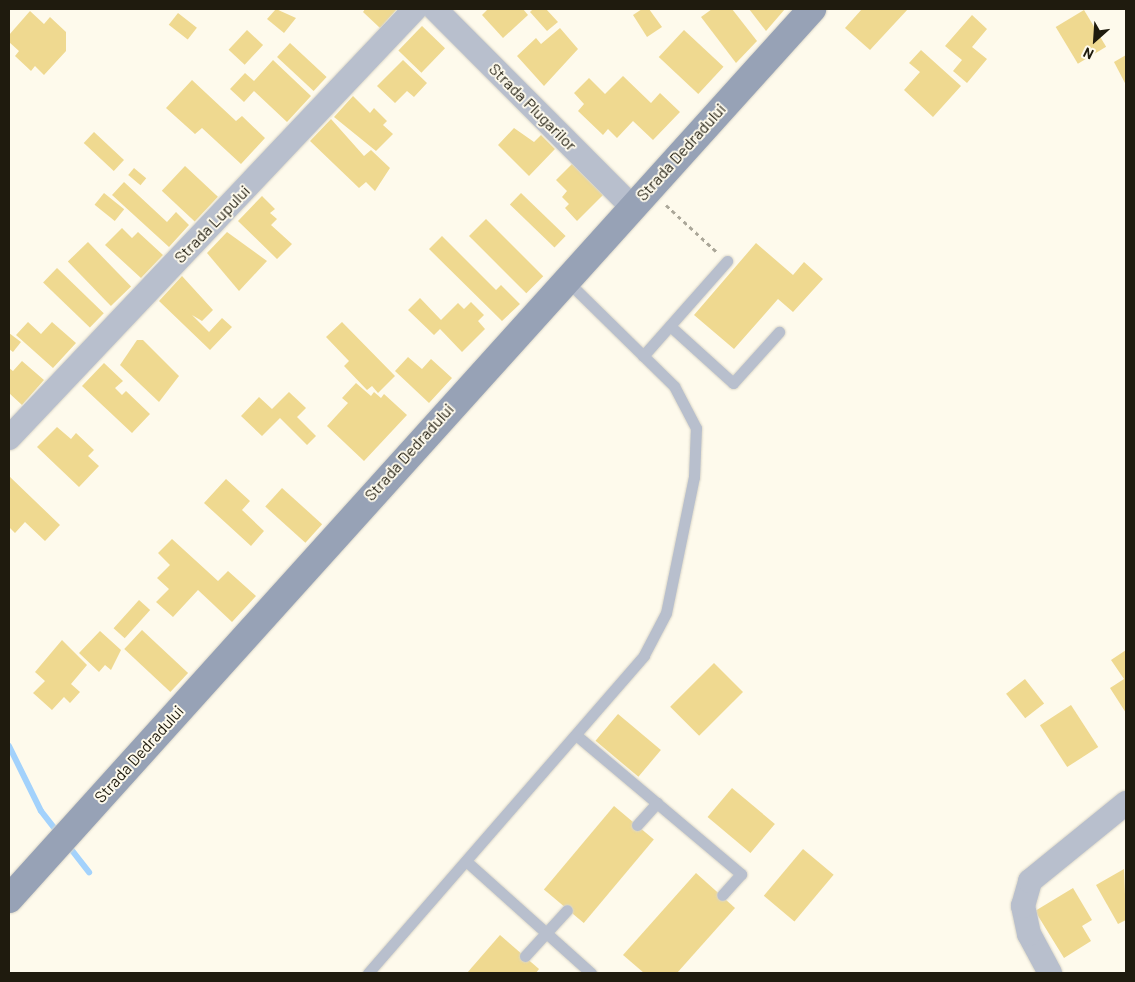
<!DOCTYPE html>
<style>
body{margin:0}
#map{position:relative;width:1135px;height:982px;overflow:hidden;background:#fefaec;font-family:Barlow,sans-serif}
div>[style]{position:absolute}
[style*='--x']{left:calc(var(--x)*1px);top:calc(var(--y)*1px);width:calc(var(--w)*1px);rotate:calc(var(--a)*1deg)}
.stream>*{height:6px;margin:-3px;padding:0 3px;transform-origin:3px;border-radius:3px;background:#a3d2fc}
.building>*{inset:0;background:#efd990;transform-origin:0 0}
.path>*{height:3px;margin-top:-1.5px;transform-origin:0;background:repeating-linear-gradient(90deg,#aba799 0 4px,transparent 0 8px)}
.roads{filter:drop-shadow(0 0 1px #dad6c8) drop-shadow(0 0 1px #dad6c8)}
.service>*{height:11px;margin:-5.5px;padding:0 5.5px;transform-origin:5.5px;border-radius:5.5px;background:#b8bfcd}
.minor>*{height:24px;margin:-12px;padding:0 12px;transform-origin:12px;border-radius:12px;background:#b8bfcd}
.secondary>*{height:28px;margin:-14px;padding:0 14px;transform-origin:14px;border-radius:14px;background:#97a2b6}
span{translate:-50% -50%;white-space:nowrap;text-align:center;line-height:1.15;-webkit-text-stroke:4px #fefaec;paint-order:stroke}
.street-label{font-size:16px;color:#1f1b0e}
.frame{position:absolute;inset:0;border:10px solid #1f1b0e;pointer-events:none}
.north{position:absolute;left:1070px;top:15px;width:50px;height:50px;-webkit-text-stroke:4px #fefaec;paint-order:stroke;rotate:206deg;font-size:14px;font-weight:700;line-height:20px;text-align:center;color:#1f1b0e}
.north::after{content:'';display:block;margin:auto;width:18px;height:22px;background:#1f1b0e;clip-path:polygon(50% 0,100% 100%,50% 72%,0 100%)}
</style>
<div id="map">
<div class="stream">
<div style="--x:9;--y:746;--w:72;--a:63.8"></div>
<div style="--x:41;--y:811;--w:29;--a:52"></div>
<div style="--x:67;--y:844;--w:36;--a:52"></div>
</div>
<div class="building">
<div style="clip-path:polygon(276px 9px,296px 18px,284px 33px,267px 19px)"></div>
<div style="clip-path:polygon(365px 9px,397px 9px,380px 28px,363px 12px)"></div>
<div style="clip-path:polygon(488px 9px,523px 9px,528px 15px,503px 38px,482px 15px)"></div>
<div style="clip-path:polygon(533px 9px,546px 9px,558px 22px,547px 31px,530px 12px)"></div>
<div style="clip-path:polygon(642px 9px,649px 9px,662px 27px,647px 37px,633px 15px)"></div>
<div style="clip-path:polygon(712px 9px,732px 9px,757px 41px,736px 63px,701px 17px)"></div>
<div style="clip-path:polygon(749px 9px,785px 9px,766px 31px)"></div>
<div style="clip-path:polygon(862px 9px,908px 9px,870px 50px,845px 28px)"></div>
<div style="left:1084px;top:10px;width:43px;height:33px;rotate:59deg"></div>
<div style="clip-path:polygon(30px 11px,44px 24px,50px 17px,66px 32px,66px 51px,44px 75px,35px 66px,31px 71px,15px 56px,19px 51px,9px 42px,9px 35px)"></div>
<div style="left:178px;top:13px;width:24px;height:15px;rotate:38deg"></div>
<div style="clip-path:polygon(972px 15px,987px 29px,972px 47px,987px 59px,967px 83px,953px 71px,962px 60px,945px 46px)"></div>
<div style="left:422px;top:26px;width:32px;height:34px;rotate:44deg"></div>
<div style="clip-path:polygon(560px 28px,578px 49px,544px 86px,517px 56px,536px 38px,541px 44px)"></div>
<div style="left:247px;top:30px;width:22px;height:27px;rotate:43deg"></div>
<div style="left:684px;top:30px;width:54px;height:37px;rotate:43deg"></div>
<div style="left:290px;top:43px;width:50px;height:19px;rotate:43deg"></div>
<div style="clip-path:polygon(921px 50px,961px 86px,933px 117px,904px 90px,920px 72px,909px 63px)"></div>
<div style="clip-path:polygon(1126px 55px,1126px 85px,1114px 62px)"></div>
<div style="clip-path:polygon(273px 60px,311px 96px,287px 122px,254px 91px,244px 102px,230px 89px,245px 73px,254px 81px)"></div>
<div style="clip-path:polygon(403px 60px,427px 83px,414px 97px,407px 91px,395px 103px,377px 86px)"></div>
<div style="clip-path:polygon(623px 76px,651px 103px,660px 93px,680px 112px,653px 140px,633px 121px,617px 138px,608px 129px,603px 135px,578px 111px,584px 104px,574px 93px,589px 78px,605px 94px)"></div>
<div style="clip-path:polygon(192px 80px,236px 121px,242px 116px,265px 138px,241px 164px,202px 128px,195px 134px,166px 108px)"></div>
<div style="clip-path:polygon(353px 96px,370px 113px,374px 108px,387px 121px,383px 125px,393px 134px,376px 151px,334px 117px)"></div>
<div style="clip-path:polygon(331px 119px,364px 156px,371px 150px,390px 168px,375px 191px,366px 182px,359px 188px,310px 141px)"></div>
<div style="clip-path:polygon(514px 128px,534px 142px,541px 135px,555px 149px,529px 176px,498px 145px)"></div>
<div style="left:94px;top:132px;width:41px;height:15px;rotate:43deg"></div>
<div style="clip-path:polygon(572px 164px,603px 195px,577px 221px,565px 208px,569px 204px,562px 197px,567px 191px,556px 180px)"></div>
<div style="left:185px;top:166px;width:45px;height:34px;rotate:43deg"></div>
<div style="left:134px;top:168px;width:16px;height:9px;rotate:40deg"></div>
<div style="clip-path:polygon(124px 182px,167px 222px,176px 212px,189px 225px,169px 247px,112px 195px)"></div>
<div style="left:104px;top:193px;width:26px;height:15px;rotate:39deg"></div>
<div style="left:521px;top:193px;width:62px;height:16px;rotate:44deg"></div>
<div style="clip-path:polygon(262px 196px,275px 209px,270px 213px,277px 219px,271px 225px,292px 244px,277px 259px,238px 221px)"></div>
<div style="left:486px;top:219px;width:81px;height:24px;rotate:45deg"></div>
<div style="clip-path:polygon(122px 228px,132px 238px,138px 232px,163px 255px,141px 278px,105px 245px)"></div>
<div style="clip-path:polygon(227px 232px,267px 261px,239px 291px,207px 253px)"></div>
<div style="clip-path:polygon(442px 236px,496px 290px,501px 285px,520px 304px,502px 321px,429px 249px)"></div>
<div style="left:88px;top:242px;width:62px;height:28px;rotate:46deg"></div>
<div style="clip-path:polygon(756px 243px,793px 275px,804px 262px,823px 279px,793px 312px,778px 299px,734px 349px,694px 315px)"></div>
<div style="left:57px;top:268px;width:65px;height:20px;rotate:44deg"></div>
<div style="clip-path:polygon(182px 276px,213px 310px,202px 321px,192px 315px,209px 332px,222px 318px,232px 327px,210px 350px,159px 301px)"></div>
<div style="clip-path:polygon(420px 298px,441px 320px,458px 303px,464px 309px,471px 302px,484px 315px,478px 321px,485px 329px,462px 352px,440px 329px,434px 335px,408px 310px)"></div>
<div style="clip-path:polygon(28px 322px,41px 334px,52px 322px,76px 343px,53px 368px,16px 335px)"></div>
<div style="clip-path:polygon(342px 322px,395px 376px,378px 393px,372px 386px,367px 390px,344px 366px,349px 361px,326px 337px)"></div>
<div style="clip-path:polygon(9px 333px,21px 342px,13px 352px,9px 349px)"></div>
<div style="clip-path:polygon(137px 340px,143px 340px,179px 376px,159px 402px,120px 365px)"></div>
<div style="clip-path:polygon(408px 357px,422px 369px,431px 359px,452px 378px,429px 403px,395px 371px)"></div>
<div style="clip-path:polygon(22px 361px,44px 380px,22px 405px,9px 393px,9px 368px,13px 371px)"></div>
<div style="clip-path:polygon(104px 363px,123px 381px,115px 388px,122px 395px,126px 391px,150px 414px,132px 433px,82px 386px)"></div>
<div style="clip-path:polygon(356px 383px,371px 396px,374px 392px,381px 398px,384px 394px,407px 415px,364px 461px,327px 426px,348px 403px,342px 398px)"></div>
<div style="clip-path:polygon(289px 392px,306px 408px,297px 417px,316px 436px,307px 445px,280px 418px,262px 436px,241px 416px,259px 397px,272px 409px)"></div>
<div style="clip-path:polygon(57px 427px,71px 439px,76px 433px,94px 450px,88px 456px,99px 466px,79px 487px,37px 447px)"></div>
<div style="clip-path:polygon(9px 476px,60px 525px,45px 541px,25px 522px,15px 533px,9px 527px)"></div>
<div style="clip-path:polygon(226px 479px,250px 501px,242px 510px,264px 531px,251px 546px,204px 503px)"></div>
<div style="left:282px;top:488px;width:54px;height:25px;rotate:42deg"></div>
<div style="clip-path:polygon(172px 539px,218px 581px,228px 571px,256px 596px,232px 622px,198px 590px,173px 617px,156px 602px,169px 589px,157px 578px,170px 565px,158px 553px)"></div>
<div style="left:139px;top:600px;width:15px;height:38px;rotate:42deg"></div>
<div style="left:142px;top:630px;width:63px;height:26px;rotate:43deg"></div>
<div style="clip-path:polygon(100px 631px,121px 650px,111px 670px,105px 665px,99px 672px,79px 653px)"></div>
<div style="clip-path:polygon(62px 640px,87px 665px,71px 684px,80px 692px,70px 703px,64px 697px,52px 710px,33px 693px,45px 681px,35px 672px)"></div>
<div style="clip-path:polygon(1126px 650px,1126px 713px,1110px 688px,1124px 679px,1111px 660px)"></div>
<div style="left:714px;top:663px;width:41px;height:62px;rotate:45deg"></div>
<div style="left:1025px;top:679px;width:31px;height:24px;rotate:52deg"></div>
<div style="left:1071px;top:705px;width:50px;height:37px;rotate:57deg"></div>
<div style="left:618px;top:714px;width:56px;height:35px;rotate:40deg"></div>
<div style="left:732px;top:788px;width:56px;height:38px;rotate:40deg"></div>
<div style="left:614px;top:806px;width:52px;height:109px;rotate:40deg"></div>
<div style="left:803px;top:849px;width:40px;height:61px;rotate:40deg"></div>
<div style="clip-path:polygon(1124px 869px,1126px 920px,1118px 924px,1096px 885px)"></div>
<div style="clip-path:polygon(696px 873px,735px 908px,677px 973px,644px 973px,623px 955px)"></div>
<div style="clip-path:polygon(1073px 888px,1092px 920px,1082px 926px,1091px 941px,1064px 958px,1035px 911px)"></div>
<div style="clip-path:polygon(500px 935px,539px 969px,536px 973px,467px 973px)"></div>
</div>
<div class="path">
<div style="--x:666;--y:205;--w:69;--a:42.7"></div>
</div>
<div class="roads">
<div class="service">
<div style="--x:670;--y:326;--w:85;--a:42.1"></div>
<div style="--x:733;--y:383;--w:69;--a:-48"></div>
<div style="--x:643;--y:356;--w:127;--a:-48.5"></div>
<div style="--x:576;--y:735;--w:216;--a:40.1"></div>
<div style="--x:741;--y:874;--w:28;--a:132"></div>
<div style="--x:637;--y:825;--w:30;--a:-48"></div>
<div style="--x:466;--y:861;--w:168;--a:41.9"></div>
<div style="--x:525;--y:956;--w:62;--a:-47.6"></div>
<div style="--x:368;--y:973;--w:421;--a:-49"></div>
<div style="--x:644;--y:655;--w:47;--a:-62.4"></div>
<div style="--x:666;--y:613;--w:139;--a:-78.4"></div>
<div style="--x:694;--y:477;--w:49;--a:-87.7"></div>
<div style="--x:696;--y:428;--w:47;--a:-117.6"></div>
<div style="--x:674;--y:386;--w:151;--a:-135.5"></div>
</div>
<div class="minor">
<div style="--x:435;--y:9;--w:278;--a:45.1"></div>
<div style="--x:9;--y:438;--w:591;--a:-46.58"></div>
<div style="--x:1050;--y:973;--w:44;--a:-118.3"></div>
<div style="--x:1029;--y:934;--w:29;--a:-102"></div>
<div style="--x:1023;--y:906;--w:26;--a:-74"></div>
<div style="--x:1030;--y:881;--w:124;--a:-39.1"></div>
</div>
<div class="secondary">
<div style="--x:9;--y:899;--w:1199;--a:-47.94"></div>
</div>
</div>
<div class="street-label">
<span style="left:533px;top:107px;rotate:45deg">Strada Plugarilor</span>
<span style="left:681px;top:152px;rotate:-48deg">Strada Dedradului</span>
<span style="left:212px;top:224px;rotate:-46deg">Strada Lupului</span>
<span style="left:409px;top:452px;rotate:-48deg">Strada Dedradului</span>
<span style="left:139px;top:754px;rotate:-48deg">Strada Dedradului</span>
</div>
<div class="frame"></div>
<div class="north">N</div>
</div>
